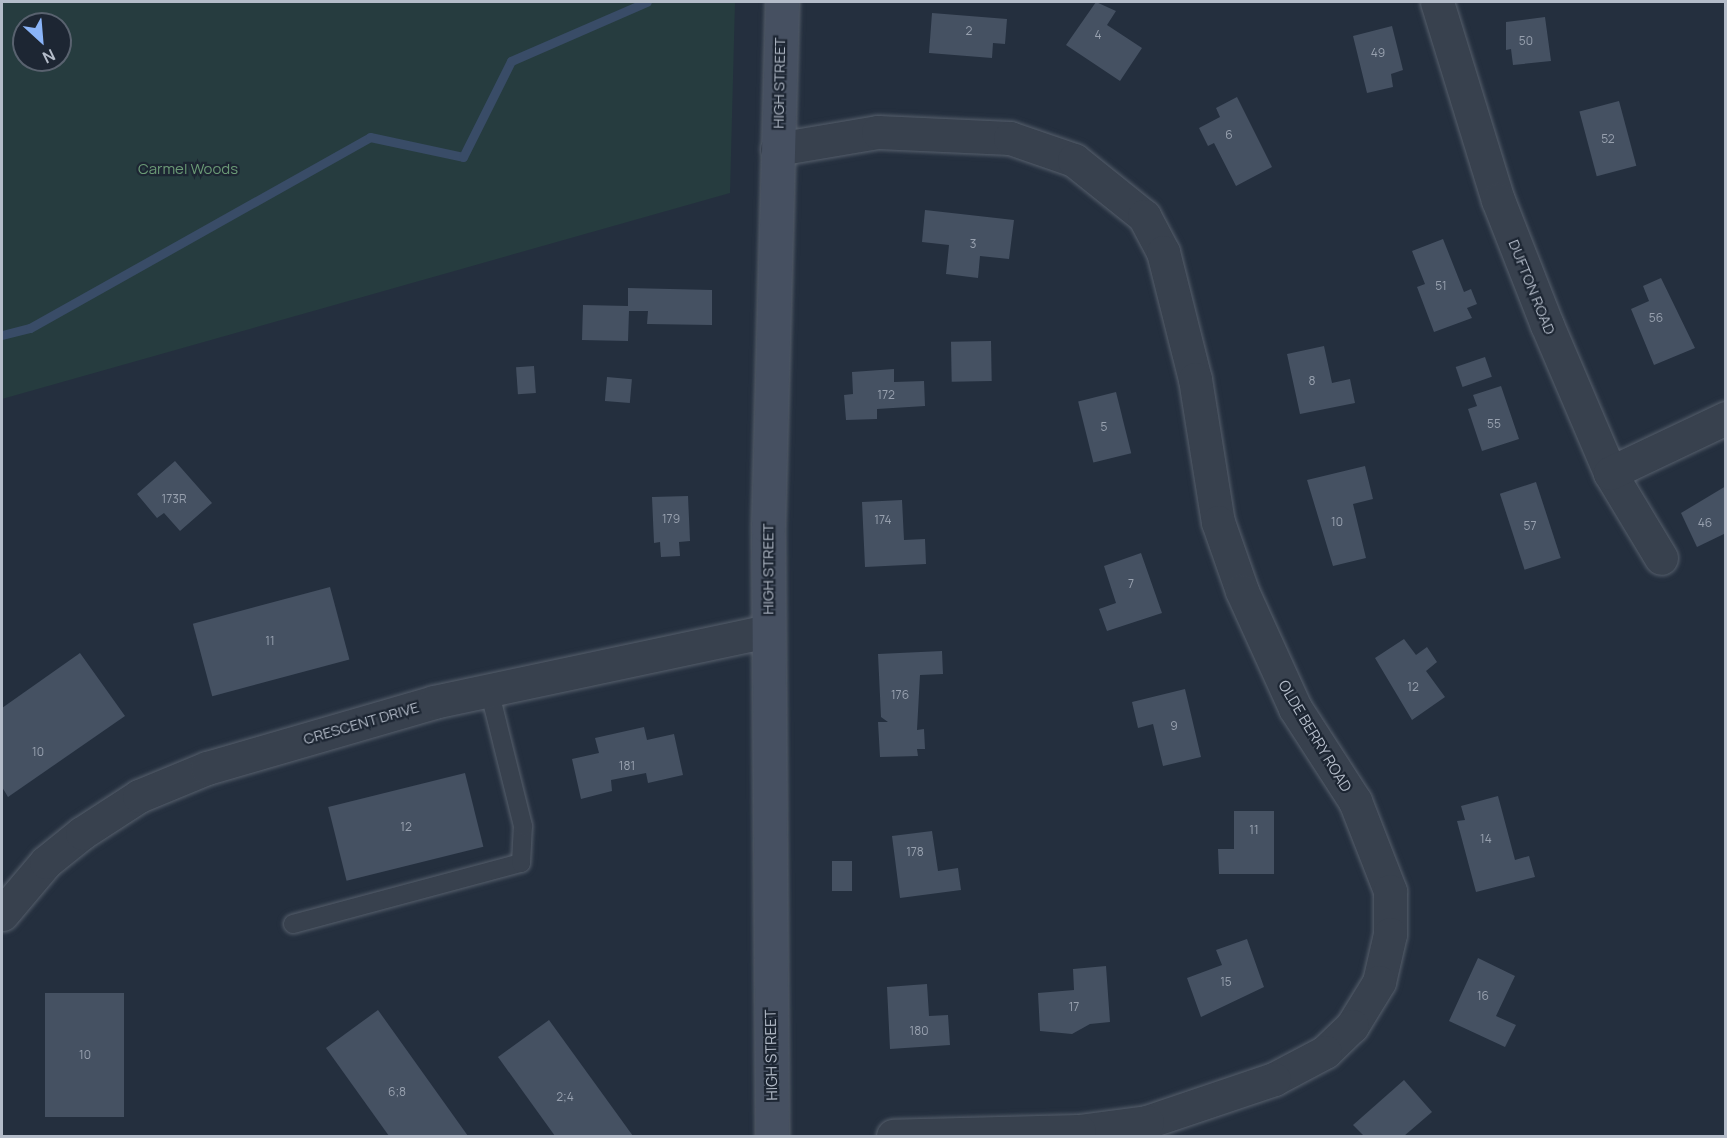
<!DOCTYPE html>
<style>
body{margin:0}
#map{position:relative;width:1727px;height:1138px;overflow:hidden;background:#242f3e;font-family:Manrope,sans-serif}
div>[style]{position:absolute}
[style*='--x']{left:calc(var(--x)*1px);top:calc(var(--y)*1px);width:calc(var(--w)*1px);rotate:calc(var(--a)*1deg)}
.green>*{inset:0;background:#263c3f}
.stream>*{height:9px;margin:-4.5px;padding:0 4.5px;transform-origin:4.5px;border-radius:4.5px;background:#394c67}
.building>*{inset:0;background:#455162;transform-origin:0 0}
.roads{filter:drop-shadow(0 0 2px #565f6c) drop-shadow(0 0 2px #565f6c)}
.lane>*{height:18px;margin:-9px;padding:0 9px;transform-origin:9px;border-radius:9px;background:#38414e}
.street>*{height:33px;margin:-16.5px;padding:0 16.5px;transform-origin:16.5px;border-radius:16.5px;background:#38414e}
.secondary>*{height:33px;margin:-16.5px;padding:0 16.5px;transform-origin:16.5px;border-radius:16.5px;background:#465061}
span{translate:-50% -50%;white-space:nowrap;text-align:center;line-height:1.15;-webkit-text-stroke:4.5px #1d2633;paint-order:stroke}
.number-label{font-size:12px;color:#98a1af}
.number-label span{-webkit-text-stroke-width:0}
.street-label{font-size:15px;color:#b4bcc9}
.park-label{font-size:15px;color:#6b9a76}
.frame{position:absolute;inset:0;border:3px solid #b4bcc9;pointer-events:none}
.north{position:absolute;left:12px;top:12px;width:60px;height:60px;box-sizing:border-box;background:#1d2633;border:2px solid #59626f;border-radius:50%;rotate:154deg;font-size:16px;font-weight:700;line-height:24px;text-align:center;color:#b4bcc9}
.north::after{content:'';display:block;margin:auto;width:21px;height:27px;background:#8ab4f8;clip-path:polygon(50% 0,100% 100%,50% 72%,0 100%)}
</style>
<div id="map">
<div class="green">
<div style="clip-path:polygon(evenodd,2px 2px,735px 2px,730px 193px,2px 399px,2px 2px,24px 24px,60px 24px,60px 60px,24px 60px,24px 24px)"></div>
</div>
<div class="stream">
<div style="--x:2;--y:335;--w:29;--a:-14"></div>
<div style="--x:30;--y:328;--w:390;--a:-29.3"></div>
<div style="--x:370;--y:137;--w:95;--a:12.1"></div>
<div style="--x:463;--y:157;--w:107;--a:-63.4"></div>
<div style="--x:511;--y:61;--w:148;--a:-23.5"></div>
</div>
<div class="building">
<div style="clip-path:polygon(1096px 2px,1116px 11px,1107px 25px,1142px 48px,1120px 81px,1066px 45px)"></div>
<div style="clip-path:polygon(932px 13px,1007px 19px,1005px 44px,993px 43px,992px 58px,929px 53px)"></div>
<div style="clip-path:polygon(1545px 17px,1551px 61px,1513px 65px,1511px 49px,1506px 50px,1506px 22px)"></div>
<div style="clip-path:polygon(1392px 26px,1403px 70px,1391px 74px,1393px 87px,1367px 93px,1353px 36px)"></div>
<div style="clip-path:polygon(1237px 97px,1272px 167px,1236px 186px,1214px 143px,1208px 146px,1199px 128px,1220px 117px,1216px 108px)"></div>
<div style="left:1619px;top:101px;width:67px;height:41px;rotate:75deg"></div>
<div style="clip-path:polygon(925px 210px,1014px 220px,1009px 259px,980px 256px,978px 278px,946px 274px,949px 245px,922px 242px)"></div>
<div style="clip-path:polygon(1443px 239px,1464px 292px,1471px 289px,1477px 304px,1467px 308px,1472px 318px,1434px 332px,1417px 287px,1425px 284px,1412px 251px)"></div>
<div style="clip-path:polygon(1661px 278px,1695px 348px,1654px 365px,1631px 309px,1649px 301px,1643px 286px)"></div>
<div style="clip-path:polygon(628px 288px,712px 290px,712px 325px,647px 324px,648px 311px,629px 311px,628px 341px,582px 340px,583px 305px,628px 306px)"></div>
<div style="left:991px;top:341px;width:40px;height:40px;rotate:89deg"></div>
<div style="clip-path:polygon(1324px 346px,1332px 383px,1350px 379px,1355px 403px,1300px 414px,1287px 354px)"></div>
<div style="left:1485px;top:357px;width:21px;height:31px;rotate:71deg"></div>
<div style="left:534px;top:366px;width:27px;height:18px;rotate:86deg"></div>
<div style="clip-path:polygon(894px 369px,894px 382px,924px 381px,925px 406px,877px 409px,877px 419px,846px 420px,844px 395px,853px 394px,852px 372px)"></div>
<div style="left:607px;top:377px;width:25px;height:24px;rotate:5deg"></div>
<div style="clip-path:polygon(1501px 386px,1519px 439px,1482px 451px,1468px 409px,1477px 406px,1473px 395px)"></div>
<div style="left:1116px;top:392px;width:63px;height:39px;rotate:76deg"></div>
<div style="clip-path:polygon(175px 461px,212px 503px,180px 531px,164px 513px,157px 518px,137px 494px)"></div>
<div style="clip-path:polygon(1365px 466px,1373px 499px,1353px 504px,1366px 558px,1333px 566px,1307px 480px)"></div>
<div style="left:1536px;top:482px;width:80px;height:38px;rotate:72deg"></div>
<div style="clip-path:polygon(1726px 486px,1726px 533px,1697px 547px,1681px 513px)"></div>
<div style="clip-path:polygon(688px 496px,690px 541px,679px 542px,680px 556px,661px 557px,660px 542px,654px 543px,652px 497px)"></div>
<div style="clip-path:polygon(902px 500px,904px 540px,925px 539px,926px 564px,865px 567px,862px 502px)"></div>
<div style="clip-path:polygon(1141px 553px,1162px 613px,1107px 631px,1099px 609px,1116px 603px,1104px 566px)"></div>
<div style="left:330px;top:587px;width:75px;height:142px;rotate:75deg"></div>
<div style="clip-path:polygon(1404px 639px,1416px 655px,1427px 647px,1437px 662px,1426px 671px,1445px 697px,1412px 720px,1375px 658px)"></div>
<div style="clip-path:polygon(942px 651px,943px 674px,920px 675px,917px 730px,924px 729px,925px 749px,917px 749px,918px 756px,880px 757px,878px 722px,888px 722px,881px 717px,878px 654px)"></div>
<div style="clip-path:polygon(80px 653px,125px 716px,8px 797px,2px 787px,2px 708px)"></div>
<div style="clip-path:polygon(1185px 689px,1201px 757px,1163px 766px,1153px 724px,1138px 728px,1132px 702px)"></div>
<div style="clip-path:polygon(644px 727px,647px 740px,674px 734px,683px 775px,648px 783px,646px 773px,611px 780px,612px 791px,581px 799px,572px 759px,599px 753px,595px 738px)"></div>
<div style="left:465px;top:773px;width:76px;height:141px;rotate:76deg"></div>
<div style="clip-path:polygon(1498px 796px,1515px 860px,1529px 856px,1535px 877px,1476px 892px,1457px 821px,1465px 820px,1461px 806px)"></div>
<div style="clip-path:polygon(1234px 811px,1274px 811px,1274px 874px,1219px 874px,1218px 849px,1234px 849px)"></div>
<div style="clip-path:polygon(932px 831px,938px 871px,958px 868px,961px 890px,900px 898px,892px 836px)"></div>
<div style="left:832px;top:861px;width:20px;height:30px"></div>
<div style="clip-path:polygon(1247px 939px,1264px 987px,1201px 1017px,1187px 978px,1222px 965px,1216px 950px)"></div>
<div style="clip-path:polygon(1478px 958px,1515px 976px,1496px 1016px,1516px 1025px,1505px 1047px,1449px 1021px)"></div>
<div style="clip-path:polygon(1106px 966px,1110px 1022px,1090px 1024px,1072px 1034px,1040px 1031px,1038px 993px,1074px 990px,1073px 969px)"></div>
<div style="clip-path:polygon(927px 984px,929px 1016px,948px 1015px,950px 1045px,890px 1049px,887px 987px)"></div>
<div style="left:124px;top:993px;width:124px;height:79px;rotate:90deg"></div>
<div style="clip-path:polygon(378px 1010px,468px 1136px,389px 1136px,326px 1048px)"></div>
<div style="clip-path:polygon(549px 1020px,633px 1136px,555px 1136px,498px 1057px)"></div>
<div style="clip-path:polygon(1404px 1080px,1432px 1112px,1404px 1136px,1364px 1136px,1353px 1125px)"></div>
</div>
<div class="roads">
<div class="lane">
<div style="--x:293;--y:924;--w:236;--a:-15"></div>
<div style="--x:521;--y:863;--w:37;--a:-87"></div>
<div style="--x:523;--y:826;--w:140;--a:-104"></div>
</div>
<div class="street">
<div style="--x:1437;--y:2;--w:207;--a:72.9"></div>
<div style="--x:1498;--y:200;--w:134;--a:68.6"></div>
<div style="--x:1547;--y:325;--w:161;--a:66.9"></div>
<div style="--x:1610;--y:473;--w:99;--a:59"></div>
<div style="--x:777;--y:149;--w:102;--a:-9.6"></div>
<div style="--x:878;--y:132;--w:132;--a:2.6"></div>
<div style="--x:1010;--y:138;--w:68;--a:19"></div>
<div style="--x:1074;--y:160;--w:90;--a:38.7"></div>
<div style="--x:1144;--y:216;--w:41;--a:62.2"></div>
<div style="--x:1163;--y:252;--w:131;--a:75.9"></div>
<div style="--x:1195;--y:379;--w:145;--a:80.9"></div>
<div style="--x:1218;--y:522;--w:73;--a:70.8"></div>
<div style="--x:1242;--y:591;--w:128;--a:65.6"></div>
<div style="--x:1295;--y:708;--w:111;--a:57.2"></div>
<div style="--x:1355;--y:801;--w:97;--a:68.7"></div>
<div style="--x:1390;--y:891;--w:43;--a:90"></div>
<div style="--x:1390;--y:934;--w:49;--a:102.9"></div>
<div style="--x:1379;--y:982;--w:52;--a:121.5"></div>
<div style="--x:1352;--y:1026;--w:37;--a:136"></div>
<div style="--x:1325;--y:1052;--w:58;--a:152.1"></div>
<div style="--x:1274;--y:1079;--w:134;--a:161.3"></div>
<div style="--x:1147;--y:1122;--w:69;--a:172.5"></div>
<div style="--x:1079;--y:1131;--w:186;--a:178.5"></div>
<div style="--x:1610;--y:473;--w:128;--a:-25.4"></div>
<div style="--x:2;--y:914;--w:68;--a:-49.8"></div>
<div style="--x:46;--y:862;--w:46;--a:-38.9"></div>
<div style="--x:82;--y:833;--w:68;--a:-33"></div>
<div style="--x:139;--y:796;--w:74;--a:-22.4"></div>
<div style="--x:207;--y:768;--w:236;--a:-16.2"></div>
<div style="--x:434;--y:702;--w:341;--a:-12"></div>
</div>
<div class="secondary">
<div style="--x:772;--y:1136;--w:609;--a:-90.38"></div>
<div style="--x:768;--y:527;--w:525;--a:-88.47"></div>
</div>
</div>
<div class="number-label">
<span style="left:969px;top:31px">2</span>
<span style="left:1098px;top:35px">4</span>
<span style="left:1526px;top:41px">50</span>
<span style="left:1378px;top:53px">49</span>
<span style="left:1229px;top:135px">6</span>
<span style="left:1608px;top:139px">52</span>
<span style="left:973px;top:244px">3</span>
<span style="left:1441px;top:286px">51</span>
<span style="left:1656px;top:318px">56</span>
<span style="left:1312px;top:381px">8</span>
<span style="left:886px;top:395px">172</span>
<span style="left:1494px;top:424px">55</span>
<span style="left:1104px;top:427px">5</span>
<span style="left:174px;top:499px">173R</span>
<span style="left:671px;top:519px">179</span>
<span style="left:883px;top:520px">174</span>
<span style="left:1337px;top:522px">10</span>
<span style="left:1705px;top:523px">46</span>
<span style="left:1530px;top:526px">57</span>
<span style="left:1131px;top:584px">7</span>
<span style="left:270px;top:641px">11</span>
<span style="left:1413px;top:687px">12</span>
<span style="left:900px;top:695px">176</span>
<span style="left:1174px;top:726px">9</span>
<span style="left:38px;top:752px">10</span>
<span style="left:627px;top:766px">181</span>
<span style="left:406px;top:827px">12</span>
<span style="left:1254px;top:830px">11</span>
<span style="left:1486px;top:839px">14</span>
<span style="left:915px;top:852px">178</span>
<span style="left:1226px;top:982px">15</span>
<span style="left:1483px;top:996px">16</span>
<span style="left:1074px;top:1007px">17</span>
<span style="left:919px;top:1031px">180</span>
<span style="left:85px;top:1055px">10</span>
<span style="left:397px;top:1092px">6;8</span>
<span style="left:565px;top:1097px">2;4</span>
</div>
<div class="street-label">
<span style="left:779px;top:83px;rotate:-89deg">HIGH STREET</span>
<span style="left:1532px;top:287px;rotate:68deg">DUFTON ROAD</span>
<span style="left:768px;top:569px;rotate:-90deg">HIGH STREET</span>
<span style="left:361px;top:723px;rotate:-16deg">CRESCENT DRIVE</span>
<span style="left:1315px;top:736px;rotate:59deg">OLDE BERRY ROAD</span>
<span style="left:771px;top:1055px;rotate:-91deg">HIGH STREET</span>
</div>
<div class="park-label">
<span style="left:188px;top:169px">Carmel Woods</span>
</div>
<div class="frame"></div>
<div class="north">N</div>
</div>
